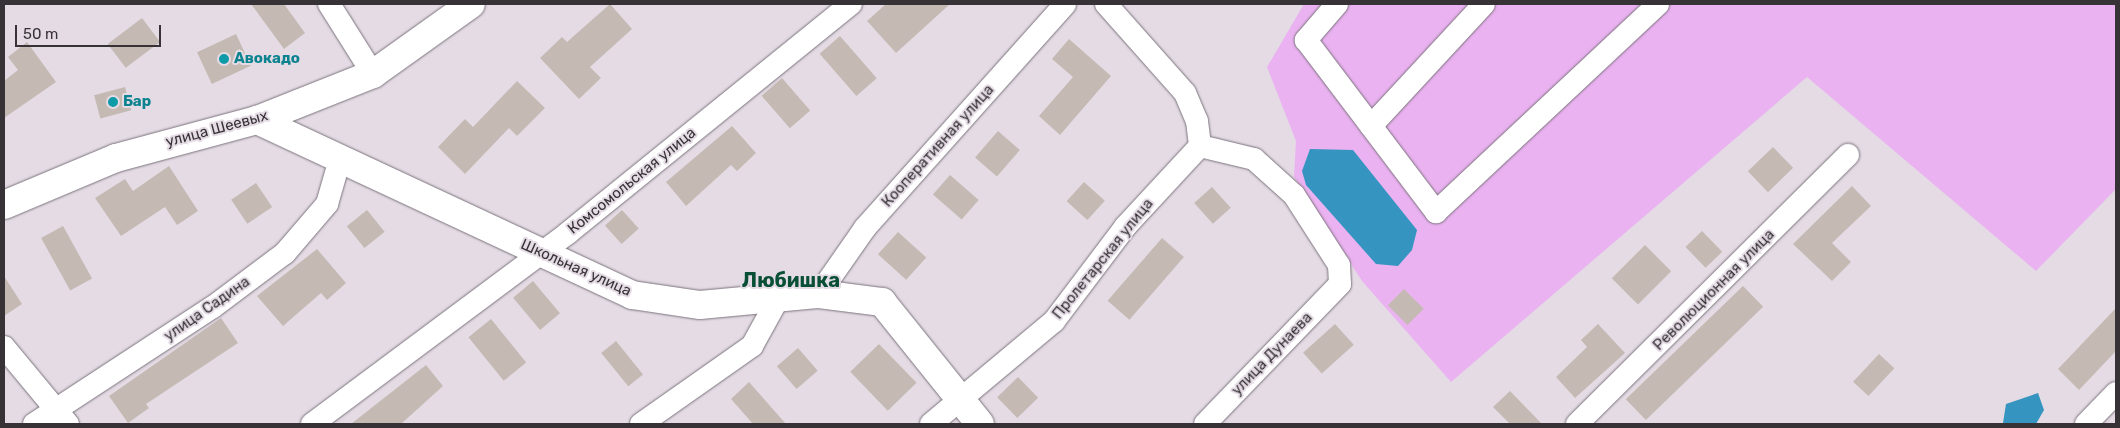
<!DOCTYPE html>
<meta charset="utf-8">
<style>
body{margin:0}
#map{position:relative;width:2120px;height:428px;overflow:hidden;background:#e4dbe5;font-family:Rubik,sans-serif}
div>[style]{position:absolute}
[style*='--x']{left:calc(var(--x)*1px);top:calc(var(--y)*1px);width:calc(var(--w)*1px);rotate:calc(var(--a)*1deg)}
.green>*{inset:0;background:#eab2f1}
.water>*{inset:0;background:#3595c0}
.building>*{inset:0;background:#c5bab3;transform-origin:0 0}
.roads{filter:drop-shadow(0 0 1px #7b737c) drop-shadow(0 0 1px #7b737c)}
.minor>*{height:22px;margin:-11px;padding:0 11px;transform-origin:11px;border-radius:11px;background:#fff}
.tertiary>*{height:28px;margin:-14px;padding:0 14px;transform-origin:14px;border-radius:14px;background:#fff}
.secondary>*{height:28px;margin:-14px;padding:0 14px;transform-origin:14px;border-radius:14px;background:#fff}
.dots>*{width:14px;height:14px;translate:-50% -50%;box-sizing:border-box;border:2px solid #e4dbe5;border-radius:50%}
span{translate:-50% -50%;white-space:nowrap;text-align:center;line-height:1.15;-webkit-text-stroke:4px #e4dbe5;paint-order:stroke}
.culture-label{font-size:15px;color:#0d838f;font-weight:700}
.left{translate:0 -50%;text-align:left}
.street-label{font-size:15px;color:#363236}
.district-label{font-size:20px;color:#084f35;font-weight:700}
.frame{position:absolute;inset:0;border:5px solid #363236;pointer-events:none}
.scale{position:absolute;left:15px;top:25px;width:146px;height:22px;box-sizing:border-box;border:2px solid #363236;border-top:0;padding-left:6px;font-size:15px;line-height:18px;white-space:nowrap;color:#363236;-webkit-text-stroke:4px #e4dbe5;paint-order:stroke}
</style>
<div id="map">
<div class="green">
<div style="clip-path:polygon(1304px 4px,2116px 4px,2116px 189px,2036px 271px,1807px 77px,1451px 382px,1362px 281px,1294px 177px,1296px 141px,1267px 67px)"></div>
</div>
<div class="water">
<div style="clip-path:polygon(1310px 149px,1353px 150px,1417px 230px,1412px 250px,1398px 266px,1376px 264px,1306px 185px,1302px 171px)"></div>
<div style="clip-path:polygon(2038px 393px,2044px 410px,2036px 424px,2003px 423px,2006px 404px)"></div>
</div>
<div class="building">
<div style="clip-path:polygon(251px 4px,284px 4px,305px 33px,284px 49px)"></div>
<div style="clip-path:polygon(610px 4px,632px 29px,590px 67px,601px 78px,579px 99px,540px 58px,562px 37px,567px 42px)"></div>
<div style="clip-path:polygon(886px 4px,950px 4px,896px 53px,867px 21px)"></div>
<div style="left:142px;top:18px;width:30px;height:43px;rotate:53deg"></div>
<div style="left:236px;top:34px;width:35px;height:43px;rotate:65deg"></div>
<div style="left:840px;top:36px;width:56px;height:27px;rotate:49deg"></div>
<div style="clip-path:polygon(1069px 39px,1111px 76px,1060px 135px,1039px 116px,1073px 77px,1052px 59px)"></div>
<div style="clip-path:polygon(27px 42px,56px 82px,4px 118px,4px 81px,18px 70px,8px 57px)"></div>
<div style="left:782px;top:78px;width:43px;height:27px;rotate:49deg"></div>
<div style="clip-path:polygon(517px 81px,545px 108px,517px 136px,509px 128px,465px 174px,438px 147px,465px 119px,473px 127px)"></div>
<div style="left:125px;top:87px;width:24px;height:32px;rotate:75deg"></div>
<div style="clip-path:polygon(732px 126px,756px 153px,737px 171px,731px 165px,686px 206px,666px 182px)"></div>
<div style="left:998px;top:131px;width:29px;height:35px;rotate:41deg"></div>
<div style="left:1773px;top:147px;width:29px;height:35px;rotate:46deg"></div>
<div style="clip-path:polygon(169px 166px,198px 211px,177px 225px,165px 207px,121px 236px,95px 198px,125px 179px,133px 191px)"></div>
<div style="left:950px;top:175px;width:38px;height:26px;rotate:41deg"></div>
<div style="left:1084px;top:182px;width:28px;height:26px;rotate:42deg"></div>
<div style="left:256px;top:183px;width:29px;height:30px;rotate:56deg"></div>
<div style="clip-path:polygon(1852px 186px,1871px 206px,1832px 243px,1851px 262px,1832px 281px,1793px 244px)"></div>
<div style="left:1212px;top:187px;width:28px;height:24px;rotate:48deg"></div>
<div style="left:367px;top:210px;width:28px;height:26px;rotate:51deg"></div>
<div style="left:622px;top:210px;width:25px;height:23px;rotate:48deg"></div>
<div style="left:63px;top:226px;width:60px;height:25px;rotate:61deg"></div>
<div style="left:1702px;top:231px;width:29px;height:23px;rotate:46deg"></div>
<div style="left:898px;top:232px;width:38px;height:30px;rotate:42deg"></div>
<div style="left:1162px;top:238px;width:29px;height:83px;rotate:41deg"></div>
<div style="left:1645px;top:245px;width:37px;height:47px;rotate:45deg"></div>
<div style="clip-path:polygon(317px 249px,346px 283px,327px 300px,321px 293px,283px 326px,257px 296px)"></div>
<div style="clip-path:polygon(4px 276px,22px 304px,4px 316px)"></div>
<div style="left:533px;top:281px;width:42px;height:26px;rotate:50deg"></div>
<div style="left:1743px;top:286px;width:29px;height:163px;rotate:46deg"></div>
<div style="left:1404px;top:289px;width:28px;height:23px;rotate:45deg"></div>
<div style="clip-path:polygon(2116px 308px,2116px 351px,2079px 390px,2058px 369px)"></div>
<div style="clip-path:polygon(221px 318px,238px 343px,146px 404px,149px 408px,128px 423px,109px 396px)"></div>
<div style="left:491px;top:319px;width:56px;height:29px;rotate:51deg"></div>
<div style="left:1335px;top:324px;width:28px;height:43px;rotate:48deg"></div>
<div style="clip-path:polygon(1598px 324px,1625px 353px,1575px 398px,1556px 377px,1587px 347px,1581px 340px)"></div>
<div style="left:616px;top:341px;width:43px;height:19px;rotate:51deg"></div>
<div style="left:879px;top:344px;width:54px;height:40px;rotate:46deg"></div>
<div style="left:798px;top:348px;width:30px;height:28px;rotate:49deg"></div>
<div style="left:1879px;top:354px;width:21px;height:38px;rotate:43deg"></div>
<div style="clip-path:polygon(426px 365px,443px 386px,401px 424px,351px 424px)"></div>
<div style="left:1018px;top:377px;width:29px;height:29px;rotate:46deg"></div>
<div style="clip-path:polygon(749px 382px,786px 424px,753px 424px,731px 399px)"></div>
<div style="clip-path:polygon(1510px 391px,1542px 424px,1510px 424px,1493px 407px)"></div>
</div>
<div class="roads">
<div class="minor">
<div style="--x:329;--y:4;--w:83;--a:57.8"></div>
<div style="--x:1106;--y:4;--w:119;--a:48.4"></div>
<div style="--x:1185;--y:93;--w:30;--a:67"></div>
<div style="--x:1197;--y:121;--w:25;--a:83"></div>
<div style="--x:1337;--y:4;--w:48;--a:130.7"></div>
<div style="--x:1306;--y:40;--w:216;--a:52.9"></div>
<div style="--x:1436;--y:212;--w:304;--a:-43.1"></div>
<div style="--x:1371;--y:126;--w:166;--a:-47.2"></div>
<div style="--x:1200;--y:146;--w:56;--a:13.5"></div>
<div style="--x:1254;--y:159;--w:54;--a:42"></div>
<div style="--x:1294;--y:195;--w:83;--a:57.3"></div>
<div style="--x:1339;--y:265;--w:19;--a:87"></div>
<div style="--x:1340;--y:284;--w:194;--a:134"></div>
<div style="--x:819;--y:294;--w:80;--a:-55.1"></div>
<div style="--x:865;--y:228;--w:300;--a:-48.2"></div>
<div style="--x:4;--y:347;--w:100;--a:50.3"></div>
<div style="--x:34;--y:424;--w:214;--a:-33.2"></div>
<div style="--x:213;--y:307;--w:90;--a:-36.9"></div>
<div style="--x:285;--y:253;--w:65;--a:-49.4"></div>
<div style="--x:327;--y:204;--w:47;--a:-73.9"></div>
<div style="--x:312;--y:424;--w:319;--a:-36.7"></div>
<div style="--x:568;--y:233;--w:364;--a:-39"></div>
<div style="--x:641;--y:424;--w:136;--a:-35.1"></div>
<div style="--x:752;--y:346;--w:56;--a:-61.1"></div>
<div style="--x:931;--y:424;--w:160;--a:-39.9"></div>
<div style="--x:1054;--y:321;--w:118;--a:-52.9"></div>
<div style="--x:1125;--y:227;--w:110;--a:-47.2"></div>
<div style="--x:1577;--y:424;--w:382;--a:-44.8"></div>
<div style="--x:2086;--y:424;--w:43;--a:-45.9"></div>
</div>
<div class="tertiary">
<div style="--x:257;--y:120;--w:414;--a:25"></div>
<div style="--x:632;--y:295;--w:69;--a:8.4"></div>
<div style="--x:700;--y:305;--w:120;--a:-5.3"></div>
<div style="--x:819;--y:294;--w:64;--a:7.2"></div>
<div style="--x:882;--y:302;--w:156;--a:51.2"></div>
</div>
<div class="secondary">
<div style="--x:4;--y:205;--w:121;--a:-22.8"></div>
<div style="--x:116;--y:158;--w:146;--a:-15.1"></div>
<div style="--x:257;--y:120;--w:125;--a:-21.6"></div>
<div style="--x:373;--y:74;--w:120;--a:-35.5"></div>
</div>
</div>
<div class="dots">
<div style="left:224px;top:59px;background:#0f9aa8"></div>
<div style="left:113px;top:102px;background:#0f9aa8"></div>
</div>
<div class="culture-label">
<span class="left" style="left:234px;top:59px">Авокадо</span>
<span class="left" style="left:123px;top:102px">Бар</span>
</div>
<div class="street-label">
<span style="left:217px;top:129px;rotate:-15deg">улица Шеевых</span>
<span style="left:938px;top:146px;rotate:-48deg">Кооперативная улица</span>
<span style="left:632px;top:181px;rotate:-39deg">Комсомольская улица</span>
<span style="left:1103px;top:259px;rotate:-51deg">Пролетарская улица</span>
<span style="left:576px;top:268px;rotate:24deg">Школьная улица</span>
<span style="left:1714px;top:290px;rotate:-45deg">Революционная улица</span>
<span style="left:207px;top:309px;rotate:-35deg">улица Садина</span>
<span style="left:1272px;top:354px;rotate:-46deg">улица Дунаева</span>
</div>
<div class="district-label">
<span style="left:791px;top:280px">Любишка</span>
</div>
<div class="frame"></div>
<div class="scale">50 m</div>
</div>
